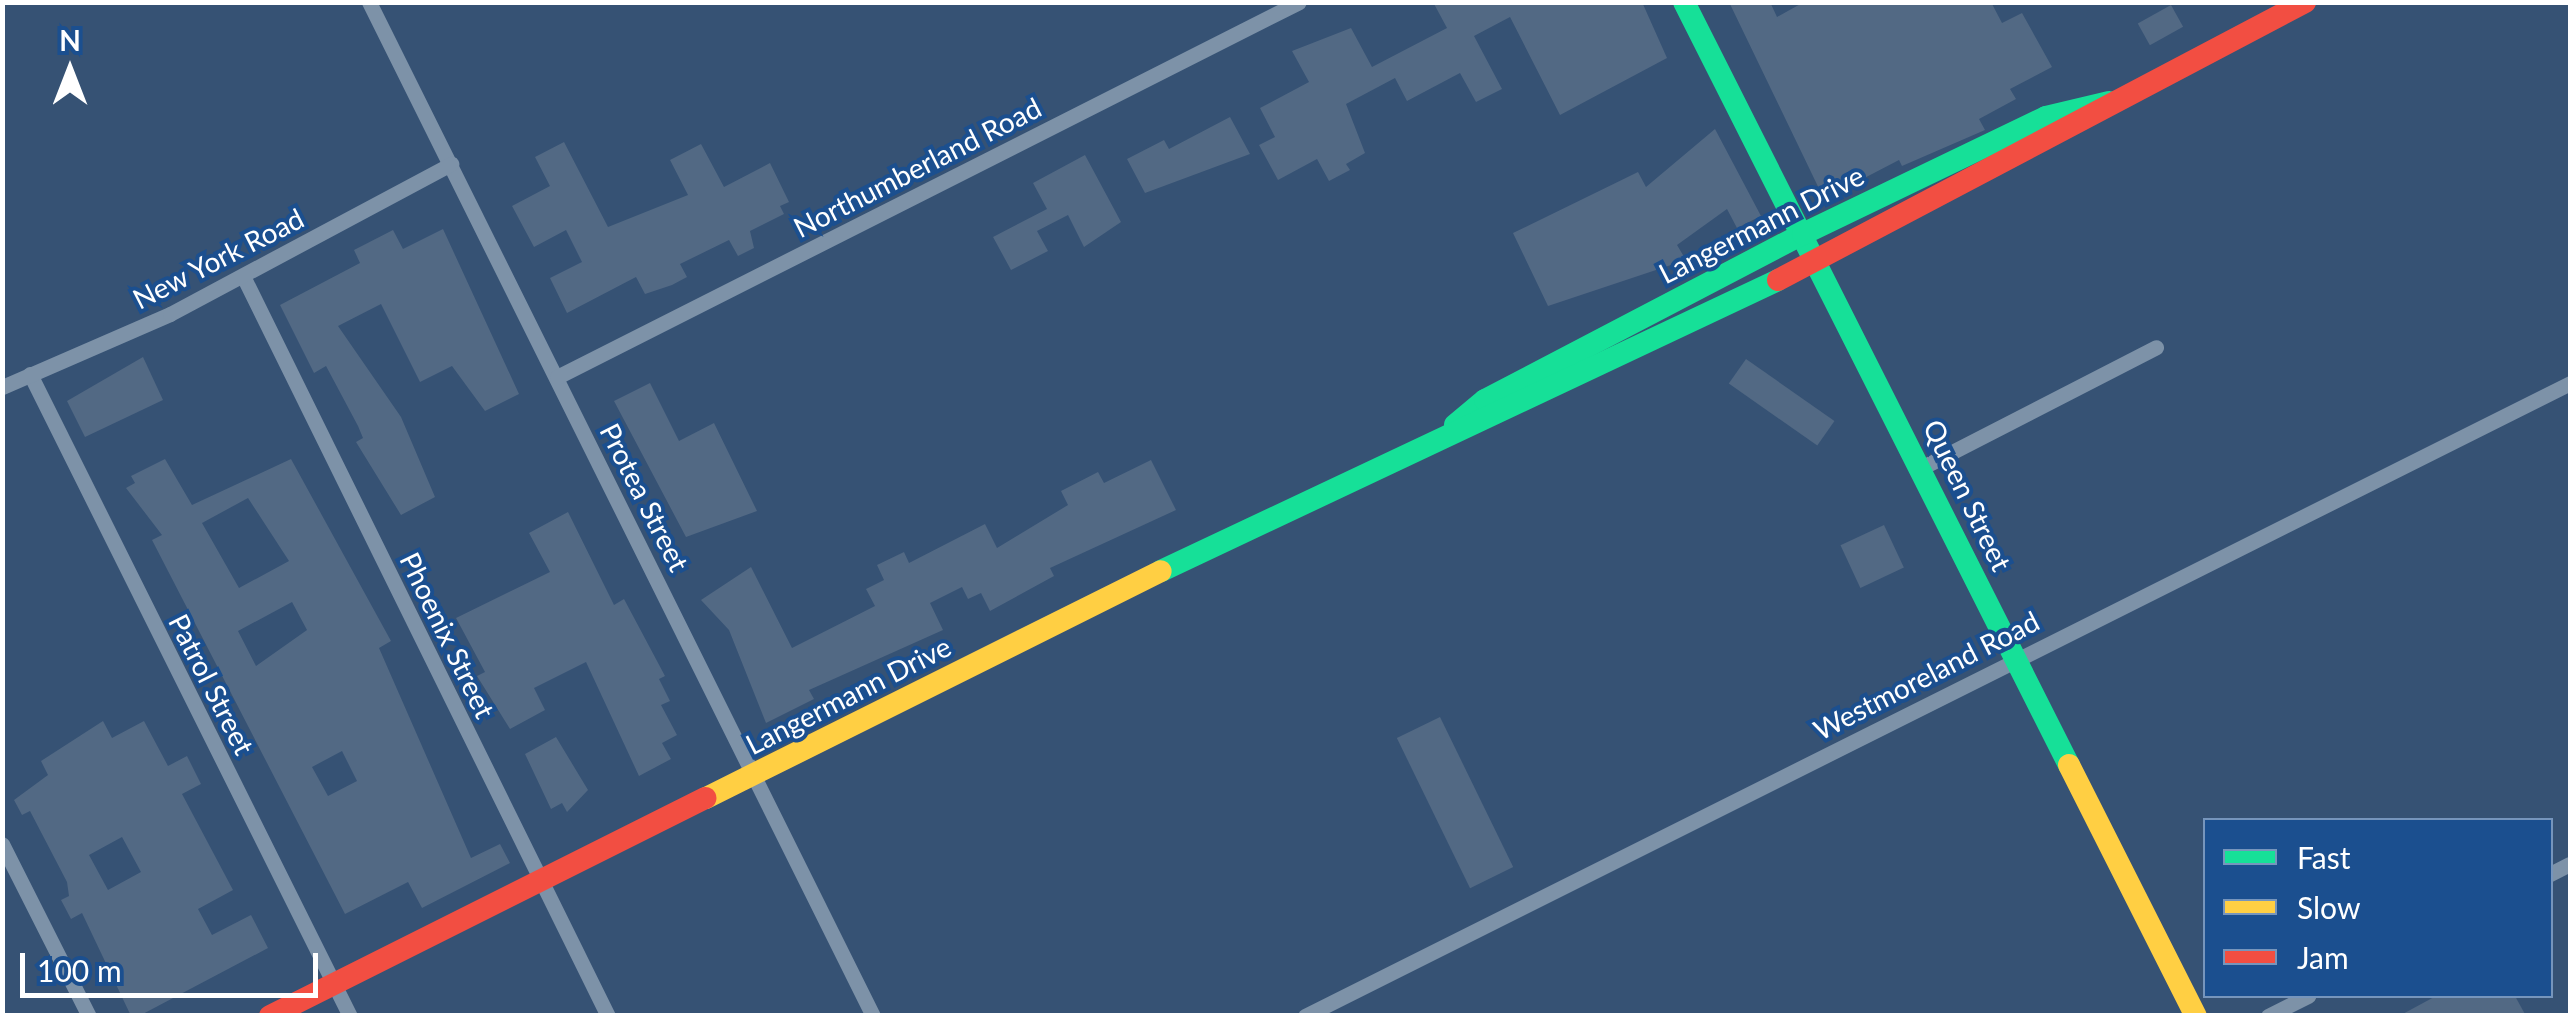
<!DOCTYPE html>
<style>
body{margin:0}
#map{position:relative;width:2573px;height:1018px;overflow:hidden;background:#365274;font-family:Lato,sans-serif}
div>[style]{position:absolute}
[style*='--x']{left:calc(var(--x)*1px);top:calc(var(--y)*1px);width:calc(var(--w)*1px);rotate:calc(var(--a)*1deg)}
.building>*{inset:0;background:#526984;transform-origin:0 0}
.street>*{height:15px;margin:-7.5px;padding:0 7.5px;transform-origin:7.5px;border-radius:7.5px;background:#7d92a8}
.fast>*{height:22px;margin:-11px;padding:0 11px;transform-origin:11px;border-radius:11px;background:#16e098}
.slow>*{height:22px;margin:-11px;padding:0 11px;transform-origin:11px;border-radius:11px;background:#ffcf43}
.jam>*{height:22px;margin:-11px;padding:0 11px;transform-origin:11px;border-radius:11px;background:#f24e42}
span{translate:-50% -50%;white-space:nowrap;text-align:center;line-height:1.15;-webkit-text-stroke:8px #1b4f8f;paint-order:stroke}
.street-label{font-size:28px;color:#fff}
.frame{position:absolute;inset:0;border:5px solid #fff;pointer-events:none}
.legend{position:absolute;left:2203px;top:818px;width:350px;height:180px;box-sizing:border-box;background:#1b4f8f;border:2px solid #7695bc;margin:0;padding:12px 18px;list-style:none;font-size:30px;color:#fff}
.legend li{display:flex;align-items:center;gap:20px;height:50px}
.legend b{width:50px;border:2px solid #7695bc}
.north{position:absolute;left:20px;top:20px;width:100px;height:100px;-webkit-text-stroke:8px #1b4f8f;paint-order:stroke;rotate:0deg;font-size:28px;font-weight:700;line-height:40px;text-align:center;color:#fff}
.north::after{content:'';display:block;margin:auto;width:35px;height:45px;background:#fff;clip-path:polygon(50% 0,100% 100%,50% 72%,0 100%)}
.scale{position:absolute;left:20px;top:953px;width:298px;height:45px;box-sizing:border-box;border:5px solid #fff;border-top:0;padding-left:12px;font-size:30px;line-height:35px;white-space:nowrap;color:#fff;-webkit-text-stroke:8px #1b4f8f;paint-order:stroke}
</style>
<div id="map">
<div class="building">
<div style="clip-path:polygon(1433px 2px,1642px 2px,1667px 58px,1560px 115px,1510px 17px,1474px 36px,1502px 89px,1476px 102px,1460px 73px,1407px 101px,1395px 78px,1346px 104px,1365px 153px,1346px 164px,1350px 170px,1329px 181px,1317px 159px,1278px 180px,1259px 145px,1275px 137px,1260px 108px,1309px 82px,1292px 51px,1351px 28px,1372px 67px,1447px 28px)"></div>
<div style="clip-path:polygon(1729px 2px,1770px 2px,1777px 17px,1804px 2px,1991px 2px,2002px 23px,2022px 13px,2052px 67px,2010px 89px,2016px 99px,1979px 119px,1985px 130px,1902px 166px,1899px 160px,1824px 199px)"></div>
<div style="left:2171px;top:5px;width:25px;height:38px;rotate:61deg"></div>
<div style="clip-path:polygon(1230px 117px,1250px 154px,1145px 193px,1127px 159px,1164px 140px,1169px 149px)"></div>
<div style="clip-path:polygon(1715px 129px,1761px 216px,1737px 228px,1727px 209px,1677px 245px,1686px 260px,1548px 306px,1513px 233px,1638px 172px,1646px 187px)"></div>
<div style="clip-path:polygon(564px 142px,608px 227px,688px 195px,670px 160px,701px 144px,724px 187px,770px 163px,789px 202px,780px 206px,784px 214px,750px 231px,754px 248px,738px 256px,729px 240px,680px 264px,687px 277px,672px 285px,645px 294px,636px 277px,567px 313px,550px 278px,582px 262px,566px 230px,534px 247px,512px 206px,550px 186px,535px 157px)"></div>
<div style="clip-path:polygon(1085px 155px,1121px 222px,1084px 247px,1068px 215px,1037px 231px,1048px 251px,1011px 270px,993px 237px,1047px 209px,1033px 183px)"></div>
<div style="clip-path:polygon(443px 229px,519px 394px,485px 411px,452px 366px,420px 382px,381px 304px,338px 326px,401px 417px,435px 497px,401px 515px,356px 442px,363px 438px,358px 426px,326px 366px,314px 373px,280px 305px,360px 263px,354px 250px,393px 230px,403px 249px)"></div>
<div style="clip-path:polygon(143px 357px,163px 400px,85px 437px,67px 401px)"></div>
<div style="left:1746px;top:359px;width:108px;height:30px;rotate:35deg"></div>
<div style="clip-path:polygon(650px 383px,679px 441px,714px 423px,757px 511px,686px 537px,614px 401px)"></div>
<div style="clip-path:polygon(evenodd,165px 459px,192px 505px,291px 459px,391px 641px,379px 648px,471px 858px,500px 844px,510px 863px,422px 908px,408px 882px,345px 914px,152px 540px,162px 535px,126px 488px,135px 483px,131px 476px,165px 459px,248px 498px,289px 561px,239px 588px,202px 523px,248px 498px,165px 459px,292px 602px,307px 630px,256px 666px,238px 631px,292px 602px,165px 459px,342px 751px,357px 781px,328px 796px,312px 767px,342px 751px)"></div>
<div style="clip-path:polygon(1151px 460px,1176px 510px,1050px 568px,1054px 576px,990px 611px,981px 593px,968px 599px,962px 587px,930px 603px,943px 630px,809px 690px,814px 699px,766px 723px,729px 630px,701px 600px,751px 567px,792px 648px,875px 606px,866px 589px,884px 580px,877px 565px,904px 552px,909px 563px,985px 524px,997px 548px,1068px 505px,1061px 491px,1098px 472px,1104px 483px)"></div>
<div style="clip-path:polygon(568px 512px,614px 605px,624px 599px,665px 676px,659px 679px,670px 701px,661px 705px,677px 735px,662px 743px,671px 759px,639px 776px,586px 662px,534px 688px,545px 710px,510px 729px,477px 676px,485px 672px,456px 618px,550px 572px,529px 533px)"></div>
<div style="left:1884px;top:525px;width:47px;height:48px;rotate:65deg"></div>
<div style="left:1440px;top:717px;width:167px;height:48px;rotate:64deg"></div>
<div style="clip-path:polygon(evenodd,103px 721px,112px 738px,144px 721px,168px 766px,187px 756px,201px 784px,182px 794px,233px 890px,198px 909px,212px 935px,251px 915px,268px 948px,139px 1016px,131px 1016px,82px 913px,71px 919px,61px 900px,69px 896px,67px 882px,30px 811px,22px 815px,14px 800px,48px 775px,41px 761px,103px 721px,122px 837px,141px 872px,108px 890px,89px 855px,122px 837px)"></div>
<div style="clip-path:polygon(556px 737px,588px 790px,567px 812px,562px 803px,551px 809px,525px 754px)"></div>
<div style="clip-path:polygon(2436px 996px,2515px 996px,2526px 1016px,2399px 1016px)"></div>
</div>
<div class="street">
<div style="--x:369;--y:2;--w:1132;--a:63.57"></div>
<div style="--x:243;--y:276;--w:825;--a:63.75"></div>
<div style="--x:30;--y:374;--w:717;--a:63.51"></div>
<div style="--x:557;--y:377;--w:831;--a:-26.81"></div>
<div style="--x:2;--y:387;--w:183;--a:-23.5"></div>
<div style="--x:170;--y:314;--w:319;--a:-28.1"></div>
<div style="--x:1923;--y:467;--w:262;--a:-27.2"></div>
<div style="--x:2;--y:844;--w:193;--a:63.2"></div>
<div style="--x:2550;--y:874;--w:22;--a:-27"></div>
<div style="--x:1305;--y:1016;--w:1415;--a:-26.58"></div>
<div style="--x:2268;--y:1016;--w:45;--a:-26.6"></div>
</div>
<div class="fast">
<div style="--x:1684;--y:2;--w:855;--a:63.23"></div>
<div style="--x:1455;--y:425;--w:39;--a:-40"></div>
<div style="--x:1485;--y:400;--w:359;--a:-27.6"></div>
<div style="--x:1803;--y:234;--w:270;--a:-25.7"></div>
<div style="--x:2046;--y:117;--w:65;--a:-13.4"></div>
<div style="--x:1161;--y:571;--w:682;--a:-25.25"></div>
</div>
<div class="slow">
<div style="--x:2069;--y:765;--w:281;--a:63.2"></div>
<div style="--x:706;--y:798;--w:508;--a:-26.51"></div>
</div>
<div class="jam">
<div style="--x:1778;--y:280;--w:596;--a:-27.81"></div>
<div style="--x:270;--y:1016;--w:487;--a:-26.6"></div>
</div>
<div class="street-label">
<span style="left:917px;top:167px;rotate:-27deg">Northumberland Road</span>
<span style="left:1761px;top:224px;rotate:-27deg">Langermann Drive</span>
<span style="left:218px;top:258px;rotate:-27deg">New York Road</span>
<span style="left:1968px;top:495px;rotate:64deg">Queen Street</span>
<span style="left:645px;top:497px;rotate:63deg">Protea Street</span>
<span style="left:448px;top:635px;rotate:64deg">Phoenix Street</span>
<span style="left:1926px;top:675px;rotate:-27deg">Westmoreland Road</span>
<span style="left:212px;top:684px;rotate:63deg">Patrol Street</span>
<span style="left:848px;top:695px;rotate:-27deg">Langermann Drive</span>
</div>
<div class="frame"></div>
<ul class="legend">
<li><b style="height:12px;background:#16e098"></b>Fast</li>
<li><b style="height:12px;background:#ffcf43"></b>Slow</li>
<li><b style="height:12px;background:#f24e42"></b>Jam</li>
</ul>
<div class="north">N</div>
<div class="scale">100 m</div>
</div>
